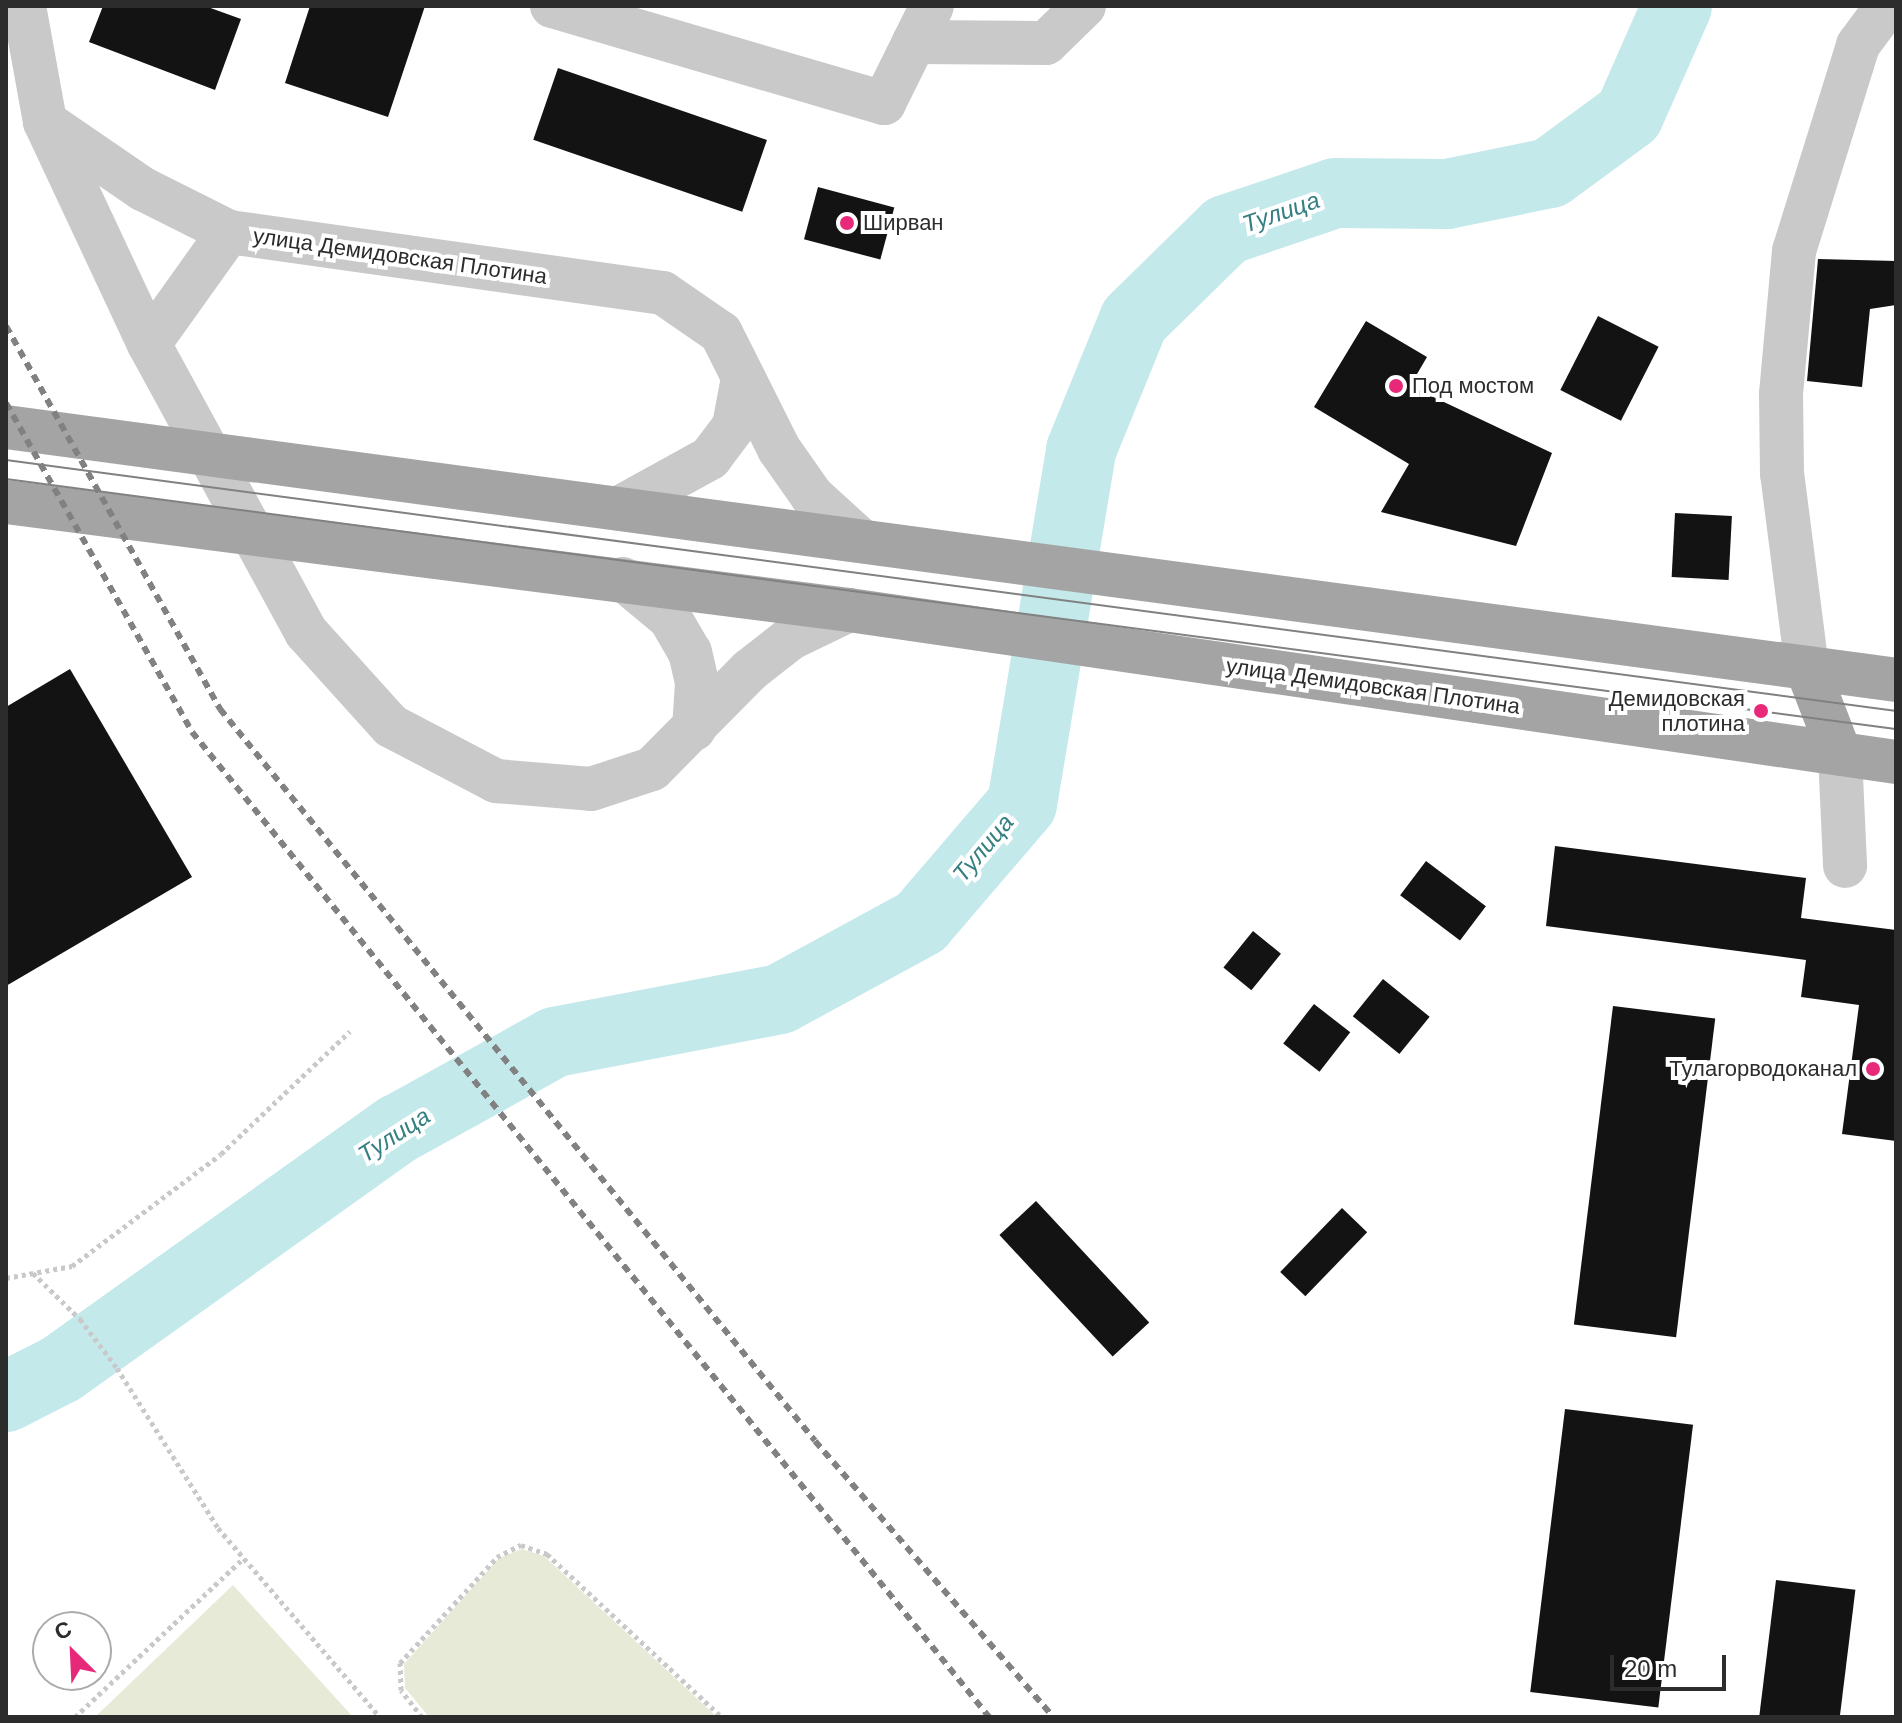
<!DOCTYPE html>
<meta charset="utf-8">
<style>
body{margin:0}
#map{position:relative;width:1902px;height:1723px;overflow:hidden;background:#fff;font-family:Helvetica,sans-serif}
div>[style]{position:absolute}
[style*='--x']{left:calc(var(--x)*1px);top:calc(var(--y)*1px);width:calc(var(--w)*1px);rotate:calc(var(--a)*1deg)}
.green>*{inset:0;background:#e8ead8}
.river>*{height:70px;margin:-35px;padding:0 35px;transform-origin:35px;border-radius:35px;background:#c4e9eb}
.building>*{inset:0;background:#131313;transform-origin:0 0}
.path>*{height:5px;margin-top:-2.5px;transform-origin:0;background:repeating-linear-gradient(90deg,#c9c9c9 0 4px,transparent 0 8px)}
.minor>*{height:44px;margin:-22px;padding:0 22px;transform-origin:22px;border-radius:22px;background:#c9c9c9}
.major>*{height:44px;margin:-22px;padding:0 22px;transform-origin:22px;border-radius:22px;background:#a4a4a4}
.tram>*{height:2px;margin:-1px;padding:0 1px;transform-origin:1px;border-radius:1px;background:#818181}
.rail>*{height:6px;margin-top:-3px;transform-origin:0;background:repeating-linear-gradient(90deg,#818181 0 8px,transparent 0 14px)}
.dots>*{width:22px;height:22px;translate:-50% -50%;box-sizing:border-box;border:4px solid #fff;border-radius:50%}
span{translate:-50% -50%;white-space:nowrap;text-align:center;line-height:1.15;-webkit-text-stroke:8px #fff;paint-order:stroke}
.poi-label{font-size:22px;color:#2c2c2c}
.left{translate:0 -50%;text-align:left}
.right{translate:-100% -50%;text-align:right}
.street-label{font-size:22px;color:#2c2c2c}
.water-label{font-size:24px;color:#357f82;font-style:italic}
.frame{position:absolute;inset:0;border:8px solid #2c2c2c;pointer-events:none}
.north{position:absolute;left:32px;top:1611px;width:80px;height:80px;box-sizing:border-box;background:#fff;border:2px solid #ababab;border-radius:50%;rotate:336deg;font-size:22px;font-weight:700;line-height:32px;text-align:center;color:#2c2c2c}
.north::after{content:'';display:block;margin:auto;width:28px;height:36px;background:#e8297a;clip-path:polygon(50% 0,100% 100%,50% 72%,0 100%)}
.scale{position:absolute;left:1610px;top:1655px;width:116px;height:36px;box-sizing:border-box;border:4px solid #2c2c2c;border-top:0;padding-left:10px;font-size:24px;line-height:28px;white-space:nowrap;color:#2c2c2c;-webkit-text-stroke:6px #fff;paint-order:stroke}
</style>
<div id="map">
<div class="green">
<div style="clip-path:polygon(522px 1549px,544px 1556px,717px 1717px,429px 1717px,405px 1688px,404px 1664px,499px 1558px)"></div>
<div style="clip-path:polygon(233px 1585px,353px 1717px,95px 1717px)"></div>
</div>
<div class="river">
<div style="--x:6;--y:1397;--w:62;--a:-27"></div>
<div style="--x:61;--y:1369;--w:414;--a:-35.5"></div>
<div style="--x:398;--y:1129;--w:179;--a:-29"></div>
<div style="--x:555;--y:1042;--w:229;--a:-10.8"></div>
<div style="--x:780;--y:999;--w:161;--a:-28.6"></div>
<div style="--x:921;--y:922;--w:155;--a:-49.4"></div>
<div style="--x:1022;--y:804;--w:359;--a:-80.5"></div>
<div style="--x:1081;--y:450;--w:140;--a:-67.8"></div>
<div style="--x:1134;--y:320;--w:129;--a:-44.4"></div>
<div style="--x:1226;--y:230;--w:115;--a:-18.7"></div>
<div style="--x:1335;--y:193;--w:112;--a:0.5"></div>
<div style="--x:1447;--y:194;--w:105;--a:-11.5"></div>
<div style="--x:1550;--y:173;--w:98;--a:-36.3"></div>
<div style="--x:1629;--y:115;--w:119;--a:-66.2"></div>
</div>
<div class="building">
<div style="clip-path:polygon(103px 6px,205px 6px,241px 19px,215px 90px,89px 42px)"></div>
<div style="clip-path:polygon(310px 6px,425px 6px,388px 117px,285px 83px)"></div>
<div style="left:558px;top:68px;width:221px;height:76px;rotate:19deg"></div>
<div style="left:818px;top:187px;width:79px;height:54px;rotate:15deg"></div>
<div style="clip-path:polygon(1818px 259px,1896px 261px,1896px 305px,1870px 309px,1862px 387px,1807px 381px)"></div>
<div style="left:1598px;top:316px;width:68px;height:83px;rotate:27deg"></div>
<div style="clip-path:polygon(1366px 321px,1427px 357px,1410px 386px,1552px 453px,1516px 546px,1381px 512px,1409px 464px,1314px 407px)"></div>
<div style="left:1675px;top:513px;width:57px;height:64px;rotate:3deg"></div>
<div style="clip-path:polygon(70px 669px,192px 877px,6px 986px,6px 707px)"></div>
<div style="clip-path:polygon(1555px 846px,1806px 878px,1801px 918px,1896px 930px,1896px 1141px,1842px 1134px,1859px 1005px,1801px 997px,1806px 960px,1546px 926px)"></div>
<div style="left:1426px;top:861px;width:75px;height:43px;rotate:37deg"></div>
<div style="left:1253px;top:931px;width:36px;height:47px;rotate:39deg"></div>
<div style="left:1383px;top:979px;width:60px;height:48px;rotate:39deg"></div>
<div style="left:1314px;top:1004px;width:46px;height:50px;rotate:38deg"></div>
<div style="left:1613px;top:1006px;width:103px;height:321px;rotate:7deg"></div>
<div style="left:1036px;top:1201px;width:166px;height:50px;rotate:47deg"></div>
<div style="left:1342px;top:1208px;width:35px;height:89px;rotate:44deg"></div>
<div style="left:1565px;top:1409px;width:129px;height:285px;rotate:7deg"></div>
<div style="left:1776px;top:1580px;width:80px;height:138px;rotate:7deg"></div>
</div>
<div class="path">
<div style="--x:33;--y:1273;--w:66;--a:44.4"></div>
<div style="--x:80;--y:1319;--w:61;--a:52.9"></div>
<div style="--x:117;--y:1368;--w:189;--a:57.7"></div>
<div style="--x:218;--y:1528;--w:249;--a:49.4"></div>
<div style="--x:6;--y:1278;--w:67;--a:-10.3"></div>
<div style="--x:72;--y:1266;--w:186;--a:-36.9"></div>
<div style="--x:221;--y:1154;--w:178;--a:-43.6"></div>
<div style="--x:75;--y:1717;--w:232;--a:-43.3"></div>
<div style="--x:422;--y:1717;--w:34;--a:-128"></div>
<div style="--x:401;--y:1690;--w:27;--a:-92"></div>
<div style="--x:400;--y:1663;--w:144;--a:-47.5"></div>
<div style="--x:497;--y:1557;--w:27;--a:-27"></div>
<div style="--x:521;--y:1545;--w:28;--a:19"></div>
<div style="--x:547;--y:1554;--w:239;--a:43"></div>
</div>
<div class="minor">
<div style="--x:24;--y:6;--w:118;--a:79.7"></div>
<div style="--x:45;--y:122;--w:119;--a:34.4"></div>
<div style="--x:143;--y:189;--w:96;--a:26.6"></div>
<div style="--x:552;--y:6;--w:346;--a:16.3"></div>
<div style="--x:884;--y:103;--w:108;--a:-63.7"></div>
<div style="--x:914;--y:42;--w:132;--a:0.4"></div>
<div style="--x:1046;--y:43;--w:53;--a:-44.2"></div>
<div style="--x:45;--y:122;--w:245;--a:64.9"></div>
<div style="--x:149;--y:344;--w:328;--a:61.4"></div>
<div style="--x:306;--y:632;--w:127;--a:47.9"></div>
<div style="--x:391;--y:726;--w:119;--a:27.6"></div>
<div style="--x:496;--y:781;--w:95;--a:4.8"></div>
<div style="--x:591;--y:789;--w:64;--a:-18.2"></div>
<div style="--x:652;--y:769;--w:139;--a:-45.3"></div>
<div style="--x:750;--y:670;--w:52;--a:-38"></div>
<div style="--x:791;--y:638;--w:64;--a:-25.8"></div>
<div style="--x:149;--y:344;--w:138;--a:-54.5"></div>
<div style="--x:229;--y:232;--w:438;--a:8"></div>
<div style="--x:663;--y:293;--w:70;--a:34.6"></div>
<div style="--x:721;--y:333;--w:130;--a:63.4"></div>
<div style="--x:779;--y:449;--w:57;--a:54.9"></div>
<div style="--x:812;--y:496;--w:62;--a:42.4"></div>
<div style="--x:621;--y:507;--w:102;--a:-28.8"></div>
<div style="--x:710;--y:458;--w:40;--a:-53"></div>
<div style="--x:734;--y:426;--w:49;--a:-79.4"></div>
<div style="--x:623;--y:579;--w:61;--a:39.7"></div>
<div style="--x:670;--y:618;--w:39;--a:60"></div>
<div style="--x:690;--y:652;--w:32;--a:77"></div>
<div style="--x:697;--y:683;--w:46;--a:93.7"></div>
<div style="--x:1807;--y:668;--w:196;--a:-97.3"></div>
<div style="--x:1782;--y:474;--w:80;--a:-90.7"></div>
<div style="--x:1781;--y:394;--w:144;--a:-84.8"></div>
<div style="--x:1794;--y:251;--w:216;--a:-72.7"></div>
<div style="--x:1858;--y:45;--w:49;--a:-53.4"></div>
<div style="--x:1840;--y:754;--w:112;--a:87.4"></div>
</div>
<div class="major">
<div style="--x:6;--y:427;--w:1907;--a:7.62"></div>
<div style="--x:6;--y:502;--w:850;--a:7.3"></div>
<div style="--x:849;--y:610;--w:1058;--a:8.26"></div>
<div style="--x:1807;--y:668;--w:92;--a:69"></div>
</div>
<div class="tram">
<div style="--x:6;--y:460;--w:1907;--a:7.56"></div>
<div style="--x:6;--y:479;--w:1906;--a:7.54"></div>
</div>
<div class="rail">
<div style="--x:6;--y:326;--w:439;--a:60.8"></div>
<div style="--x:220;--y:709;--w:943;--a:50.89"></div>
<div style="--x:815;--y:1441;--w:364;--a:49.2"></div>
<div style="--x:6;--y:403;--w:378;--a:60.5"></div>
<div style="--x:192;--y:732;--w:1267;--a:51.02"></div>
</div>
<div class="dots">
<div style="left:847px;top:223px;background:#e8297a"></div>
<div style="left:1396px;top:386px;background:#e8297a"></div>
<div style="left:1761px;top:711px;background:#e8297a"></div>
<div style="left:1873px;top:1069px;background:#e8297a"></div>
</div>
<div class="poi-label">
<span class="left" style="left:863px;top:223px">Ширван</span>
<span class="left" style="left:1412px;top:386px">Под мостом</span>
<span class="right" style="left:1745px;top:711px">Демидовская<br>плотина</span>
<span class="right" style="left:1857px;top:1069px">Тулагорводоканал</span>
</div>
<div class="street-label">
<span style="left:400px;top:256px;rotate:8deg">улица Демидовская Плотина</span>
<span style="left:1373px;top:686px;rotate:8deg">улица Демидовская Плотина</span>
</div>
<div class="water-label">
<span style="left:1281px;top:212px;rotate:-19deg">Тулица</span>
<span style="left:983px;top:848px;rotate:-50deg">Тулица</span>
<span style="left:394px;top:1135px;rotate:-33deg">Тулица</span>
</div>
<div class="frame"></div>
<div class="north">С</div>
<div class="scale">20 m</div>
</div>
